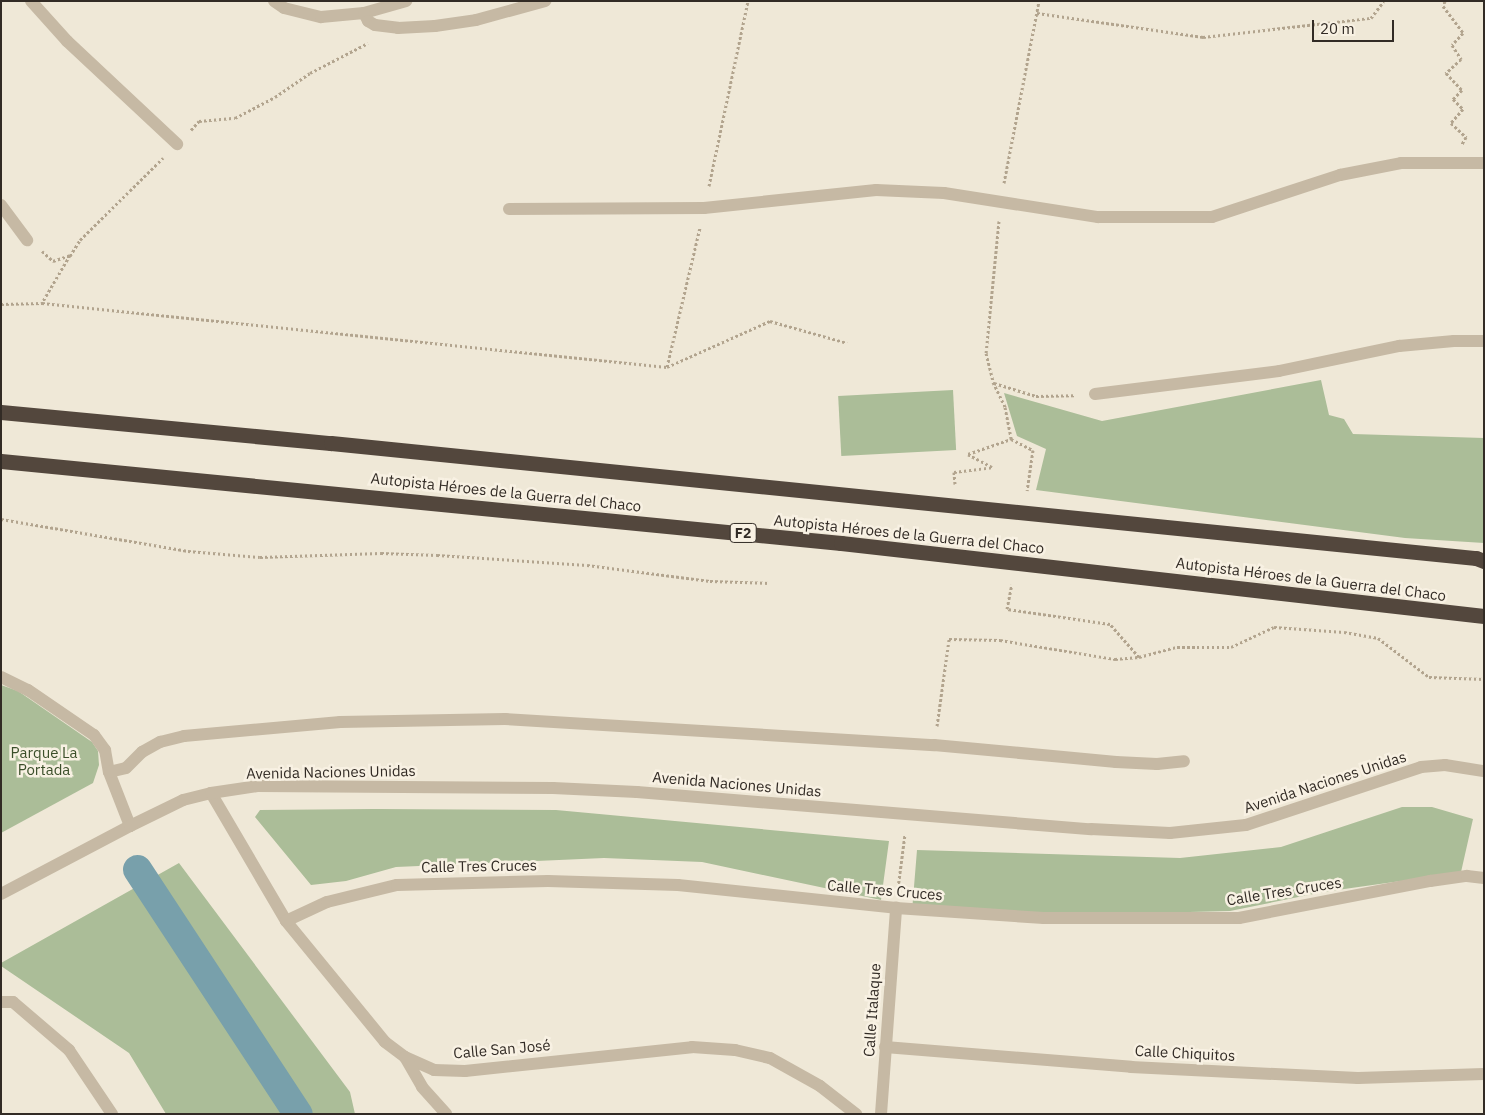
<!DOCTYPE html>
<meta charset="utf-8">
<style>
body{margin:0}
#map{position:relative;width:1485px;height:1115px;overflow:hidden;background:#efe8d7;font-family:"IBM Plex Sans",sans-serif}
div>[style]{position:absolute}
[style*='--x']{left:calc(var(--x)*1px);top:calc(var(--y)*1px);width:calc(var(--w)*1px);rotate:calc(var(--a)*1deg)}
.green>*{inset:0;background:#abbd98;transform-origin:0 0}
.canal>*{height:29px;margin:-14.5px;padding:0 14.5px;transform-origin:14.5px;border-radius:14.5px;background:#78a0ab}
.path>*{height:3px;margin-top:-1.5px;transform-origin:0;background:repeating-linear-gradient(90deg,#b2a48e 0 2.5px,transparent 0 5px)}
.minor>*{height:12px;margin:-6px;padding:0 6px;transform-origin:6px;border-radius:6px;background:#c6b9a4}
.highway>*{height:15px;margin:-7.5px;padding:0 7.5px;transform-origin:7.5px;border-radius:7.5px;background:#53473d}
span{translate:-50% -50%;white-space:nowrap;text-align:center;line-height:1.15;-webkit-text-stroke:5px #f8f1e3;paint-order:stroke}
.shield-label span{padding:1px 4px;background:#f8f1e3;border:1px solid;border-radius:4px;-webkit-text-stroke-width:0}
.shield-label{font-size:14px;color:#322b25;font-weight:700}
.street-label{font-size:15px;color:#322b25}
.park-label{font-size:15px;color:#3b4f2a}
.frame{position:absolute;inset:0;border:2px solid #322b25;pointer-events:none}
.scale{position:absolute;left:1312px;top:20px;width:82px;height:22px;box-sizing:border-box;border:2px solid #322b25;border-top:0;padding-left:6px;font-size:15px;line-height:18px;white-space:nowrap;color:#322b25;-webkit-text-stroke:4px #f8f1e3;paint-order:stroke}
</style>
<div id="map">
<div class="green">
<div style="clip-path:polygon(1321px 380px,1329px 415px,1344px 419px,1353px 434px,1484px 438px,1484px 543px,1405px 538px,1036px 490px,1046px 449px,1017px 436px,1004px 393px,1102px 421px)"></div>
<div style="left:953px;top:390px;width:60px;height:115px;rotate:87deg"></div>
<div style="clip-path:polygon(1px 685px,18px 691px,92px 742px,98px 751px,99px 765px,93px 783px,1px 833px)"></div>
<div style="clip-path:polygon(1402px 807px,1432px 807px,1473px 819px,1459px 881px,1401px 881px,1323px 892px,1230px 911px,1067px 915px,912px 911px,917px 850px,1180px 858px,1281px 847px)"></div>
<div style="clip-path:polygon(374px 809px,556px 810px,889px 841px,881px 900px,702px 862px,604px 858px,396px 867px,346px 881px,311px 885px,255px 817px,260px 810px)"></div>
<div style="clip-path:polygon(179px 863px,350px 1092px,355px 1114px,166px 1114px,129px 1053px,1px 966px,1px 963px)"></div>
</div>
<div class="canal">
<div style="--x:137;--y:869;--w:293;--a:56.7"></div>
</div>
<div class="path">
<div style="--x:1445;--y:1;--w:5;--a:112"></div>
<div style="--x:1443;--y:6;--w:34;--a:53"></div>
<div style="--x:1463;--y:33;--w:16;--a:133"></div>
<div style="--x:1452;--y:45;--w:17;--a:57"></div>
<div style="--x:1461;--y:59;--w:21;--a:137"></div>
<div style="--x:1446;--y:73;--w:23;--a:47"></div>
<div style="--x:1462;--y:90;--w:13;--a:135"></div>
<div style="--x:1453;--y:99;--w:14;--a:45"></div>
<div style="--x:1463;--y:109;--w:18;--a:131"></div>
<div style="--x:1451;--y:123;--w:21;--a:43"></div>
<div style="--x:1466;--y:137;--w:8;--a:120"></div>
<div style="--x:1037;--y:13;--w:168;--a:8.2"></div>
<div style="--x:1203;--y:37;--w:169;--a:-6.5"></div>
<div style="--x:1371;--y:18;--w:21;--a:-53"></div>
<div style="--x:191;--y:130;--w:12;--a:-48"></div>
<div style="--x:199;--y:121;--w:36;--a:-5"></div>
<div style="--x:235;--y:118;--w:45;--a:-27.7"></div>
<div style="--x:275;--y:97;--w:42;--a:-34.4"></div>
<div style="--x:310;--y:73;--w:65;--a:-27.3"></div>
<div style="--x:1004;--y:183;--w:185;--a:-79.1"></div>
<div style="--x:709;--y:186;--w:189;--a:-78.1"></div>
<div style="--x:999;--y:221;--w:133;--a:95.6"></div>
<div style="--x:986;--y:353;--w:30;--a:76"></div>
<div style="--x:993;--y:382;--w:28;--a:64"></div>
<div style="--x:1005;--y:407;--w:33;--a:79"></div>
<div style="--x:1011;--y:439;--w:25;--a:27"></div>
<div style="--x:1033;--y:450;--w:41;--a:98.3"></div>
<div style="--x:42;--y:251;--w:15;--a:42"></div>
<div style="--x:53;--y:261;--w:18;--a:-19"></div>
<div style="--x:70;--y:255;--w:56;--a:120.3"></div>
<div style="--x:42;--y:303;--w:628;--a:5.85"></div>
<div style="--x:667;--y:367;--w:113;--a:-24.1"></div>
<div style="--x:770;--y:321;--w:80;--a:15.9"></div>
<div style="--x:70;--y:256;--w:19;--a:-58"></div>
<div style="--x:80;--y:240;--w:117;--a:-44.7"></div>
<div style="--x:1;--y:304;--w:42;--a:-1.4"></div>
<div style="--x:667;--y:367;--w:144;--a:-76.7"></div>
<div style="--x:994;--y:383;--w:44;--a:17.2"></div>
<div style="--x:1036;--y:396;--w:39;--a:-1"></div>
<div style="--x:955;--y:484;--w:12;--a:-95"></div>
<div style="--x:954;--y:472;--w:38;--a:-7"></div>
<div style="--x:992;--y:467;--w:27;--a:-152"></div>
<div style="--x:968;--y:454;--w:46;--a:-19.2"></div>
<div style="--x:1;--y:519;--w:190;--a:9.7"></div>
<div style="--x:188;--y:551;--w:72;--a:4.8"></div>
<div style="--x:260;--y:557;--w:121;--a:-1.9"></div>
<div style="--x:381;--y:553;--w:56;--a:2"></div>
<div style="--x:437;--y:555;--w:150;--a:3.8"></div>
<div style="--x:587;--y:565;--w:124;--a:7.4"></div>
<div style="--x:710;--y:581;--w:60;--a:1.9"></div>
<div style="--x:1139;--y:657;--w:39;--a:-15"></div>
<div style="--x:1177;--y:647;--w:54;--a:0"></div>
<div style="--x:1231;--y:647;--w:47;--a:-24.9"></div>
<div style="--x:1274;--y:627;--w:70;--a:4.1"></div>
<div style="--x:1344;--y:632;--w:35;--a:10"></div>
<div style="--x:1378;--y:638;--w:64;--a:37.4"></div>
<div style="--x:1429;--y:677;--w:55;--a:2.1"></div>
<div style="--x:937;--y:726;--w:88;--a:-82.1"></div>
<div style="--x:949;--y:639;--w:51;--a:1.1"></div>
<div style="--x:1000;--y:640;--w:117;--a:9.4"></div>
<div style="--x:1115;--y:659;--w:24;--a:-5"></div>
<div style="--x:1139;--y:657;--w:44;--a:-131.3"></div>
<div style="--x:1110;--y:624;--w:104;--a:-171.7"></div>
<div style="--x:1007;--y:609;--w:25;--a:-79"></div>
<div style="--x:898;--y:888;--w:54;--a:-82.6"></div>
</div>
<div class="minor">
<div style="--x:31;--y:1;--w:54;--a:48"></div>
<div style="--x:67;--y:41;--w:151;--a:43.1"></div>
<div style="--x:274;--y:1;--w:12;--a:35"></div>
<div style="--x:284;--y:8;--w:38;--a:14"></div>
<div style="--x:321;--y:17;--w:43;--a:-5.3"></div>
<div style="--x:364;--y:13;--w:44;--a:-15.9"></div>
<div style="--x:364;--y:13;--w:9;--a:63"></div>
<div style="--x:368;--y:21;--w:8;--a:30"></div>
<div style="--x:375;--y:25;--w:23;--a:7"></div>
<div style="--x:398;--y:28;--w:37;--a:-3"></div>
<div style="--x:435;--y:26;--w:41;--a:-8.3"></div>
<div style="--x:476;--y:20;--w:72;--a:-15.4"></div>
<div style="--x:1;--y:205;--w:44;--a:53.4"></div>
<div style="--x:509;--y:209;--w:195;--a:-0.3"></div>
<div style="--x:704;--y:208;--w:173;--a:-6"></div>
<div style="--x:876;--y:190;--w:68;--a:2.5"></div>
<div style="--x:944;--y:193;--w:156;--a:8.9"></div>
<div style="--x:1098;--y:217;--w:114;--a:0"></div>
<div style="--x:1212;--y:217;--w:135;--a:-18.2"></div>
<div style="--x:1340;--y:175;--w:62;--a:-11.1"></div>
<div style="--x:1401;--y:163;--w:83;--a:0"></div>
<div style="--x:1095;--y:394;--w:185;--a:-7.1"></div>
<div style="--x:1279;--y:371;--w:123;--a:-11.8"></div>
<div style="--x:1399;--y:346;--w:55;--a:-5.2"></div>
<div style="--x:1454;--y:341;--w:30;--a:0"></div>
<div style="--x:1;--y:677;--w:30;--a:26"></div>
<div style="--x:28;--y:690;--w:80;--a:34.3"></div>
<div style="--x:94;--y:735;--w:19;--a:54"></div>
<div style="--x:105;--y:750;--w:22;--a:80"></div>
<div style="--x:109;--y:772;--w:58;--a:68.7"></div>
<div style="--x:109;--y:772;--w:17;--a:-13"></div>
<div style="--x:126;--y:768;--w:23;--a:-45"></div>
<div style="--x:142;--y:752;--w:21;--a:-29"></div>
<div style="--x:160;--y:742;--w:25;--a:-14"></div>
<div style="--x:184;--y:736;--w:157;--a:-5.1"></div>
<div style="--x:340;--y:722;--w:165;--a:-1"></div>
<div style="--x:505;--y:719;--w:430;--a:3.5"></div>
<div style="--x:934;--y:745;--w:183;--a:5.3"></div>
<div style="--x:1116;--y:762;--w:41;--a:2.8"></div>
<div style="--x:1157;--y:764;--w:27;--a:-6"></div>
<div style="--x:211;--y:793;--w:148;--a:59.6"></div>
<div style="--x:286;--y:921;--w:156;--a:50.7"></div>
<div style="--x:385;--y:1042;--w:25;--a:37"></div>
<div style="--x:405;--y:1057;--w:32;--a:24"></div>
<div style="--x:434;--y:1070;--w:31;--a:2"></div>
<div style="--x:465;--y:1071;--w:228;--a:-6"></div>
<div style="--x:692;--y:1047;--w:43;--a:4"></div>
<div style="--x:735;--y:1050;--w:36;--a:13"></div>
<div style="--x:770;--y:1058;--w:57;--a:29.2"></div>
<div style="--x:820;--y:1086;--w:46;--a:37.9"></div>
<div style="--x:1;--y:894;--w:146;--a:-27.8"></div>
<div style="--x:130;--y:826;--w:59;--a:-26.1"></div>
<div style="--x:183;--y:800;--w:29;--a:-14"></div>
<div style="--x:211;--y:793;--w:48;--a:-8.5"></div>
<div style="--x:258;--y:786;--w:295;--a:0.4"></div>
<div style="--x:553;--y:788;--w:84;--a:2.7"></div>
<div style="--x:637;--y:792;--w:456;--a:4.7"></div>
<div style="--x:1091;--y:829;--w:79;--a:2.9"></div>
<div style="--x:1170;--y:833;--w:76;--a:-6"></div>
<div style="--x:1246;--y:825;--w:184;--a:-18.3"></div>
<div style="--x:1421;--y:767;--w:24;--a:-5"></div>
<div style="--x:1445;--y:765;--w:39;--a:9"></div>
<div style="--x:286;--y:921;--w:45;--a:-24.9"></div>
<div style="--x:327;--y:902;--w:72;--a:-13.7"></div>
<div style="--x:397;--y:885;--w:151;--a:-1.5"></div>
<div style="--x:548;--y:881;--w:130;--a:1.8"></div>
<div style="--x:678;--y:885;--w:219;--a:6"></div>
<div style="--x:896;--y:908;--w:148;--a:3.9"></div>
<div style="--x:1044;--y:918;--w:195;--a:0"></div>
<div style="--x:1239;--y:918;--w:195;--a:-11"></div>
<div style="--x:1430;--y:881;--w:37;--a:-8"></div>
<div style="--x:1467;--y:876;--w:17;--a:7"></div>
<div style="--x:1;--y:1002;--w:12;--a:0"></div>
<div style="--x:13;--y:1002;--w:74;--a:40.6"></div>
<div style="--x:69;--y:1050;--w:77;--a:56.1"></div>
<div style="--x:885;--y:1047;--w:247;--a:4.6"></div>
<div style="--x:1131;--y:1067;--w:227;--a:2.8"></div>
<div style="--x:1358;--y:1078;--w:126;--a:-1.8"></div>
<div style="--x:405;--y:1057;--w:34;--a:60"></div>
<div style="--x:422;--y:1087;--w:36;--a:48"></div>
<div style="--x:881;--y:1114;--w:207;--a:-85.8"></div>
</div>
<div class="highway">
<div style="--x:1;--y:412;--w:331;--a:5.4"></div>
<div style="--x:331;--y:443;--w:1151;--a:5.74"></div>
<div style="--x:1476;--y:558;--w:9;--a:21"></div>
<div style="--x:1;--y:461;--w:844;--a:5.58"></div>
<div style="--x:841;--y:543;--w:647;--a:6.48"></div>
</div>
<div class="shield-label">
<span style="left:743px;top:533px">F2</span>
</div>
<div class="street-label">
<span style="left:506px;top:492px;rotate:6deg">Autopista Héroes de la Guerra del Chaco</span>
<span style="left:909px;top:534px;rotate:6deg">Autopista Héroes de la Guerra del Chaco</span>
<span style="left:1311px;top:579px;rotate:7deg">Autopista Héroes de la Guerra del Chaco</span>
<span style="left:331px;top:772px;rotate:-1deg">Avenida Naciones Unidas</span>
<span style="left:1325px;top:782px;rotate:-18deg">Avenida Naciones Unidas</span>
<span style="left:737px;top:784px;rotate:5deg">Avenida Naciones Unidas</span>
<span style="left:479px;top:866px;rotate:-1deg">Calle Tres Cruces</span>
<span style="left:885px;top:890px;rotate:5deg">Calle Tres Cruces</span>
<span style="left:1284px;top:891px;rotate:-9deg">Calle Tres Cruces</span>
<span style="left:872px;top:1010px;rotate:-86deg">Calle Italaque</span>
<span style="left:502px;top:1049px;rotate:-5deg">Calle San José</span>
<span style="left:1185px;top:1053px;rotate:3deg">Calle Chiquitos</span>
</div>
<div class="park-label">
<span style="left:44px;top:761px">Parque La<br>Portada</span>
</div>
<div class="frame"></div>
<div class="scale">20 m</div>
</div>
